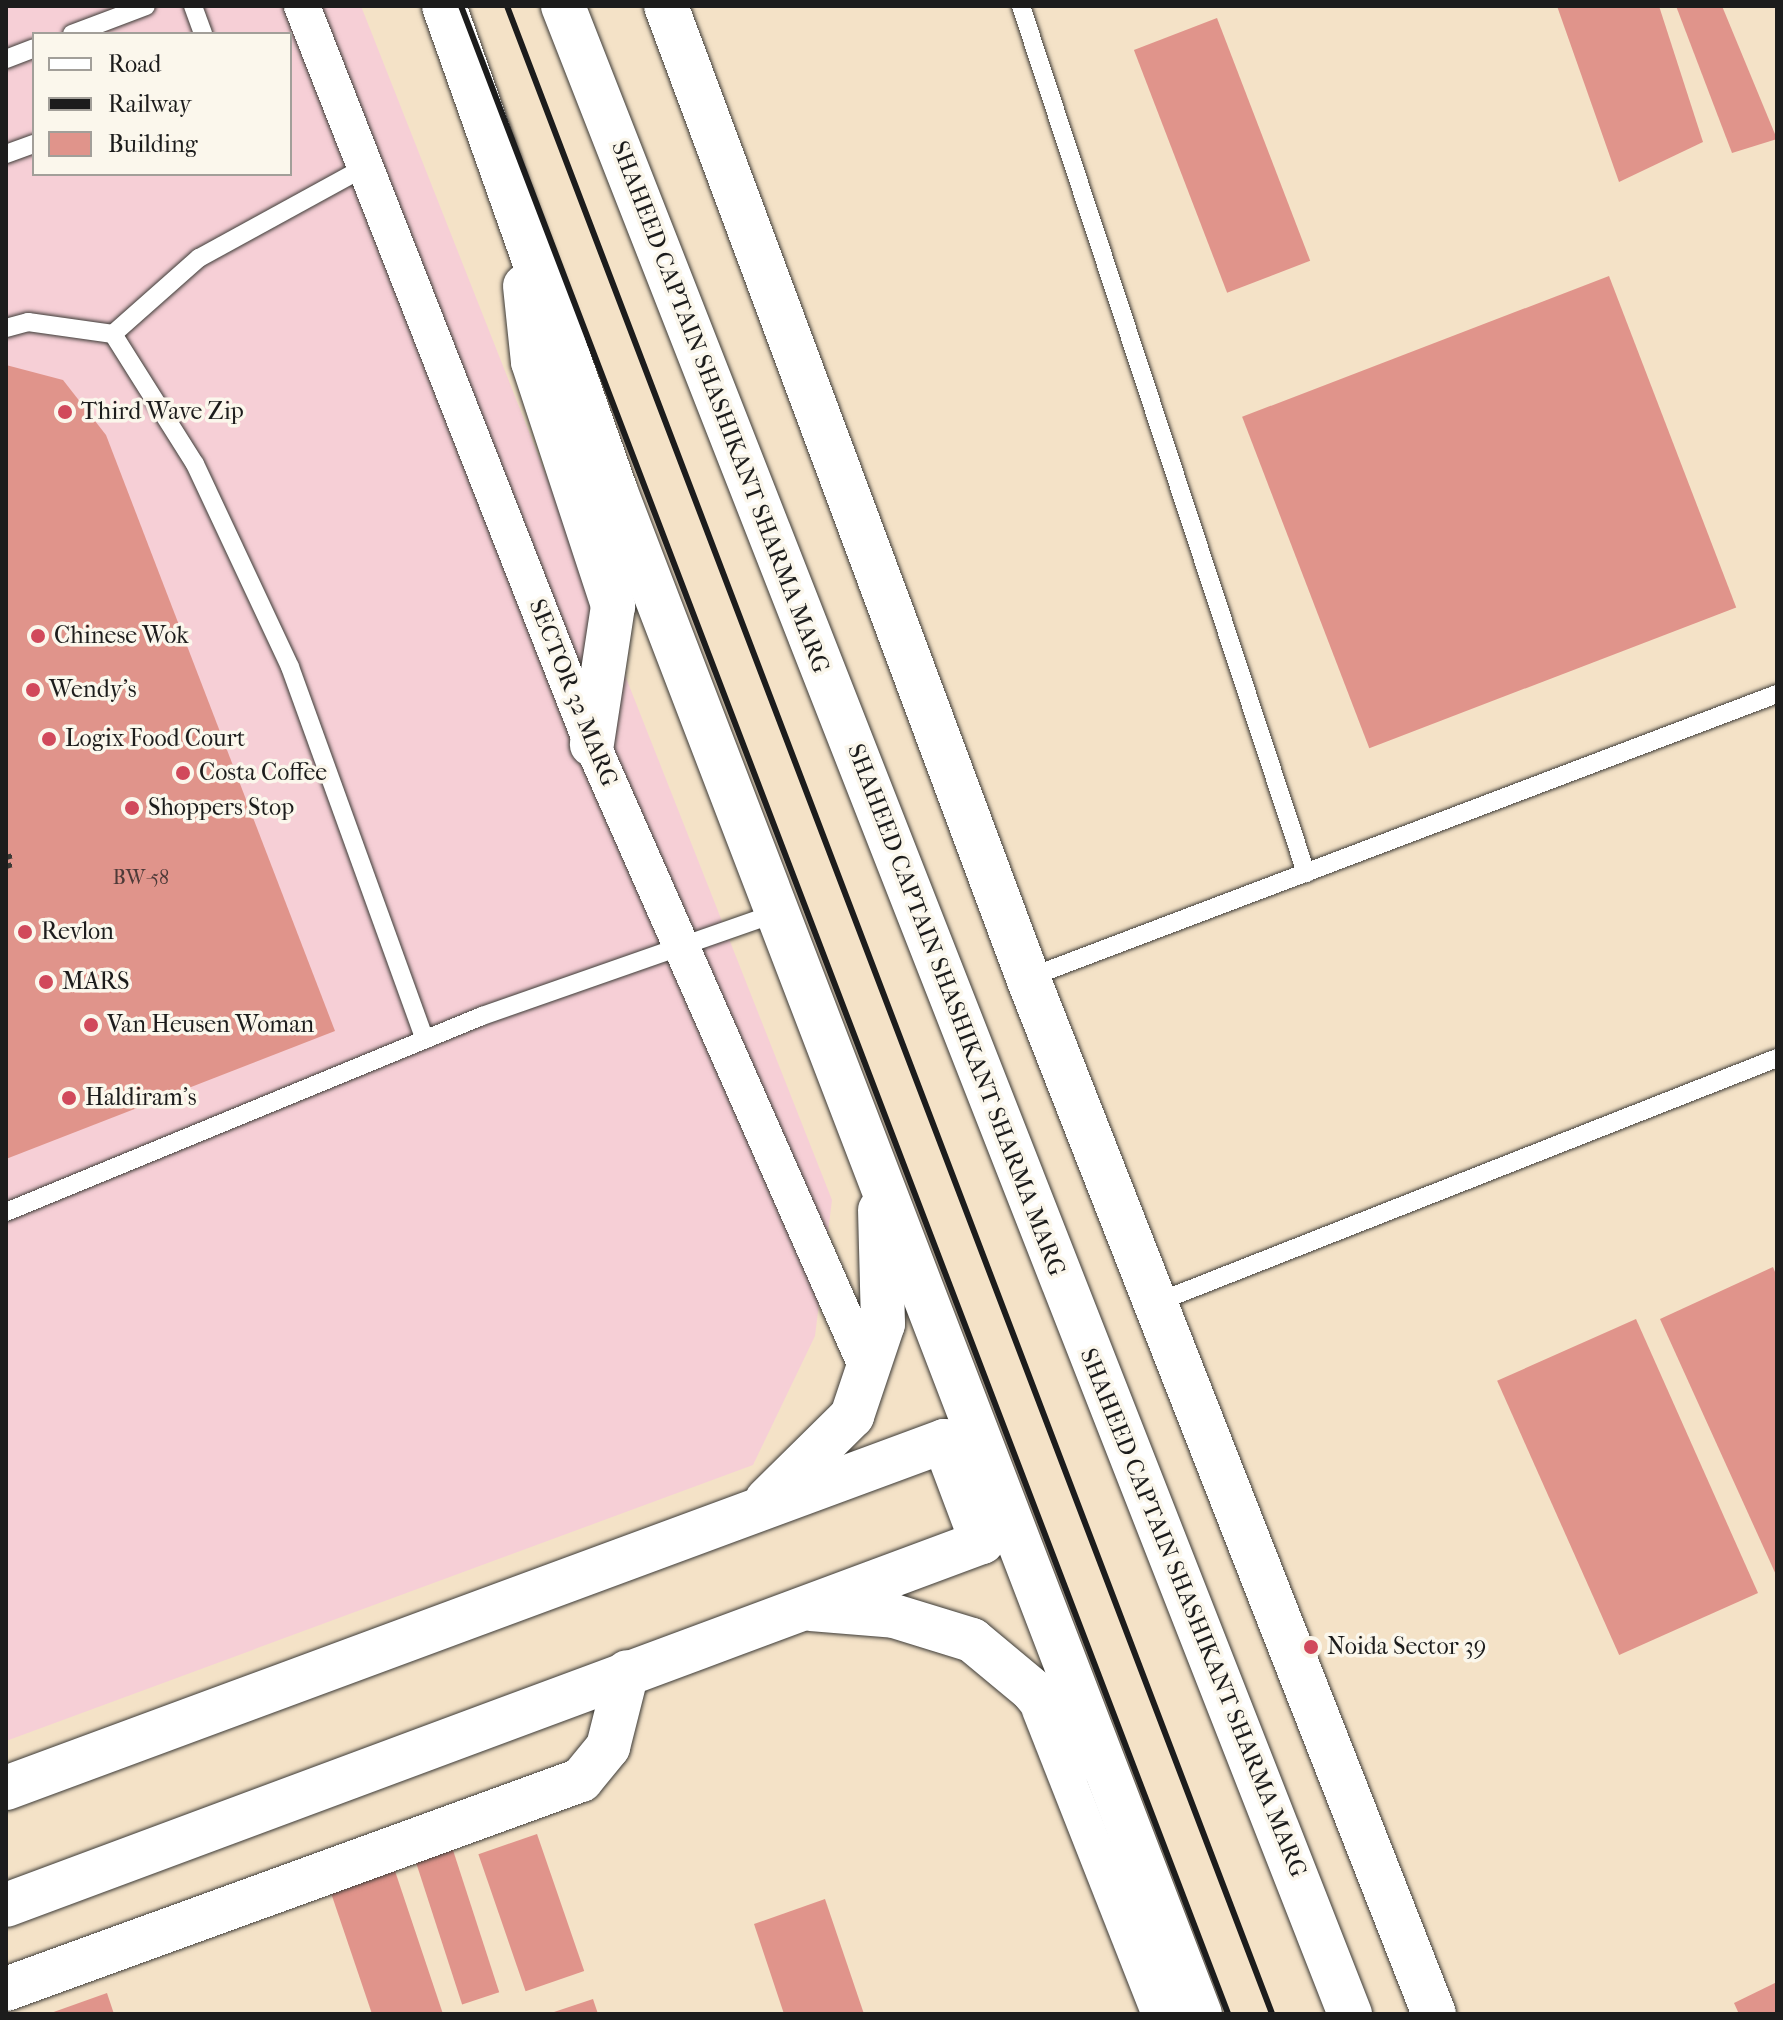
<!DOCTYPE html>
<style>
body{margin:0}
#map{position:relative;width:1783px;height:2020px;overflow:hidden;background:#f4e2c7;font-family:"IM FELL French Canon",serif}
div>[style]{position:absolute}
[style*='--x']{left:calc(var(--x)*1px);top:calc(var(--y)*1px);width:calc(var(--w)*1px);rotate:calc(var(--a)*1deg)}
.built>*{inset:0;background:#f6cfd6}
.building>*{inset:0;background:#e0948b;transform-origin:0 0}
.path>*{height:5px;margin-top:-2.5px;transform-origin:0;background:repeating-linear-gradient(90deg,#3c3a36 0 6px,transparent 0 12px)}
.roads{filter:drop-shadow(0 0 2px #3c3a36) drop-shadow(0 0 2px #3c3a36)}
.service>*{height:18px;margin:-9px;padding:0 9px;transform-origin:9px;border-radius:9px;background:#fff}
.minor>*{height:36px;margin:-18px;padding:0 18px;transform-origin:18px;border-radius:18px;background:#fff}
.tertiary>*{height:44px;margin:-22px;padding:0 22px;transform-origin:22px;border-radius:22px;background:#fff}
.secondary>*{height:44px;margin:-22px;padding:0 22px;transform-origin:22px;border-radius:22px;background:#fff}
.rail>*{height:6px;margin:-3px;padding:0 3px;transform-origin:3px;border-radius:3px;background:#1c1c1c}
.dots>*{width:22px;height:22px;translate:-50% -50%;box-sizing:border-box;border:4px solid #fbf7ec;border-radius:50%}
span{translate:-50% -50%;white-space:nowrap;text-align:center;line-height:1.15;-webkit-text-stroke:7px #fbf7ec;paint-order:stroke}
.number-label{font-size:20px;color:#4d3a38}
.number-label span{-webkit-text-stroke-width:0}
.street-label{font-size:24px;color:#1c1c1c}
.poi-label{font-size:24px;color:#1c1c1c}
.left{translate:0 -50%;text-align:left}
.frame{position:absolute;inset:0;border:8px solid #1c1c1c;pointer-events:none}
.legend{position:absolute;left:32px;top:32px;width:260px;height:144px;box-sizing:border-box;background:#fbf7ec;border:2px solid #a29f99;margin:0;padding:10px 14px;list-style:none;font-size:24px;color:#1c1c1c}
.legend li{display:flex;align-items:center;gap:16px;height:40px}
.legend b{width:40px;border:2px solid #a29f99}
</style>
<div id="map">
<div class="built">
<div style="clip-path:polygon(evenodd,6px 6px,361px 6px,832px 1200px,815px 1336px,753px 1465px,6px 1741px,6px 6px,34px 34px,290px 34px,290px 174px,34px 174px,34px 34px)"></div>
</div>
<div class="building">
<div style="clip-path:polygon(1557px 6px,1659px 6px,1703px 142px,1619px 182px)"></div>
<div style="clip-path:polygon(1676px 6px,1722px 6px,1777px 139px,1732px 153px)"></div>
<div style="left:1217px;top:18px;width:260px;height:89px;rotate:69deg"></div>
<div style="left:1609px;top:276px;width:355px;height:393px;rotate:69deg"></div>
<div style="clip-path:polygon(6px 365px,63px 380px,106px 435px,335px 1031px,6px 1159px)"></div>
<div style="clip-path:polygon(1773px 1267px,1777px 1277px,1777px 1577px,1660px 1319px)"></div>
<div style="left:1636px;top:1319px;width:300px;height:152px;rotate:66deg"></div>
<div style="left:537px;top:1834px;width:145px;height:62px;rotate:71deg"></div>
<div style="left:451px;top:1844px;width:156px;height:39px;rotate:72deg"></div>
<div style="clip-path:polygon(395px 1871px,443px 2014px,372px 2014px,331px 1893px)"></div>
<div style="clip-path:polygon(825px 1899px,864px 2014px,784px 2014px,754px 1924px)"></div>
<div style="clip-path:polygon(1777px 1982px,1777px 2014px,1739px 2014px,1734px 2003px)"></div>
<div style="clip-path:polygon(107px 1993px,114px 2014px,48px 2014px)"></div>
<div style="clip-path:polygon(593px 1999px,598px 2014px,551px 2014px,551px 2013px)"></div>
</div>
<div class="path">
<div style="--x:6;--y:857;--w:7;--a:-16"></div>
<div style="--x:6;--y:866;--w:10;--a:-17"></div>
</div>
<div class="roads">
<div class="service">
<div style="--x:193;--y:6;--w:30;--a:70"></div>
<div style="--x:1021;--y:6;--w:913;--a:71.8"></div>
<div style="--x:72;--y:34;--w:79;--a:-20.7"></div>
<div style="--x:6;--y:59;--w:30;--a:-21"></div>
<div style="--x:6;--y:154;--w:30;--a:-20"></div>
<div style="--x:6;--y:328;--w:23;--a:-15"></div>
<div style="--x:28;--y:322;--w:86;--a:8"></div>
<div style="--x:113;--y:334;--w:115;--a:-41.5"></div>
<div style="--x:199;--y:258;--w:189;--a:-28.7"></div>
<div style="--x:113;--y:334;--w:154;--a:57.8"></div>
<div style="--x:195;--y:464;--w:224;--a:64.9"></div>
<div style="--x:290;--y:667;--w:396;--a:70.1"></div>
<div style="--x:1028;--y:978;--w:801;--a:-20.77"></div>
<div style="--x:6;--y:1212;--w:515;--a:-22.38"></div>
<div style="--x:482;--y:1016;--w:315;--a:-19.3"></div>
<div style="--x:1158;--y:1302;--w:665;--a:-21.51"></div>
</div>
<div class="minor">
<div style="--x:302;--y:6;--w:793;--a:68.55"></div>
<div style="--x:592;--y:744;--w:684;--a:66.21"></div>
<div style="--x:1040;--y:1710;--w:327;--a:68.5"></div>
</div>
<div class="tertiary">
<div style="--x:666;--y:6;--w:1037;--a:69.57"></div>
<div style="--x:1028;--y:978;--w:1113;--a:68.6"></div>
<div style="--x:6;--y:1989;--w:612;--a:-19.98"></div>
<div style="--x:581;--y:1780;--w:43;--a:-50.7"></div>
<div style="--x:608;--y:1747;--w:77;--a:-75.8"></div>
</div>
<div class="secondary">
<div style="--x:444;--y:6;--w:516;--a:70.51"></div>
<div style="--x:616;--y:492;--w:1630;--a:69.01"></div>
<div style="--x:563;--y:6;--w:2157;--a:68.6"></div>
<div style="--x:525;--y:286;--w:76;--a:84"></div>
<div style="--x:533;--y:362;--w:257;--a:71.8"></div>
<div style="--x:613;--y:606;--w:140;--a:98.7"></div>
<div style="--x:767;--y:1500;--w:120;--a:-44.7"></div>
<div style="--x:852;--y:1416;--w:97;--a:-71.4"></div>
<div style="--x:883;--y:1324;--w:114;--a:-91.5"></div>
<div style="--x:811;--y:1609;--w:83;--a:4.8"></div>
<div style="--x:894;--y:1616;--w:82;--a:17.1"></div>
<div style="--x:972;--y:1640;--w:78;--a:39.8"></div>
<div style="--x:1032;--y:1690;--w:88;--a:50.5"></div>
<div style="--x:6;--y:1788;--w:1000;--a:-20.3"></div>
<div style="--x:944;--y:1441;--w:108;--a:69.4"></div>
<div style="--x:982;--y:1542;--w:1041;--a:159.6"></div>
</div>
</div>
<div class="rail">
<div style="--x:461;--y:6;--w:2150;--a:69.09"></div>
<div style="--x:507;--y:6;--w:2149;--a:69.14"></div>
</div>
<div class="dots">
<div style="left:65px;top:412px;background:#d1495b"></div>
<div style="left:38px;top:636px;background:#d1495b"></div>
<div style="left:33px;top:690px;background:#d1495b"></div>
<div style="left:49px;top:739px;background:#d1495b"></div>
<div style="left:183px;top:773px;background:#d1495b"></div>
<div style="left:132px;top:808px;background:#d1495b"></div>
<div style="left:25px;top:932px;background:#d1495b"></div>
<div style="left:46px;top:982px;background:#d1495b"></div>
<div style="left:91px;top:1025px;background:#d1495b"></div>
<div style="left:69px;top:1098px;background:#d1495b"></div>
<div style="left:1311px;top:1647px;background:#d1495b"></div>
</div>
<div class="number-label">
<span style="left:141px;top:877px">BW-58</span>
</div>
<div class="street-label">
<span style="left:720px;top:407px;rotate:69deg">SHAHEED CAPTAIN SHASHIKANT SHARMA MARG</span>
<span style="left:573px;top:693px;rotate:68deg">SECTOR 32 MARG</span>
<span style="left:956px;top:1010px;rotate:69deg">SHAHEED CAPTAIN SHASHIKANT SHARMA MARG</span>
<span style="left:1193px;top:1613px;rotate:68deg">SHAHEED CAPTAIN SHASHIKANT SHARMA MARG</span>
</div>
<div class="poi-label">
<span class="left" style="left:81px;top:412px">Third Wave Zip</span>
<span class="left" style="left:54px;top:636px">Chinese Wok</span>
<span class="left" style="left:49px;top:690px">Wendy's</span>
<span class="left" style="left:65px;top:739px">Logix Food Court</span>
<span class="left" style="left:199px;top:773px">Costa Coffee</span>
<span class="left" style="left:148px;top:808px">Shoppers Stop</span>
<span class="left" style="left:41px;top:932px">Revlon</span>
<span class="left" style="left:62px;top:982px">MARS</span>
<span class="left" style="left:107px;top:1025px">Van Heusen Woman</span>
<span class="left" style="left:85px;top:1098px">Haldiram's</span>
<span class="left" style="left:1327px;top:1647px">Noida Sector 39</span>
</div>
<div class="frame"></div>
<ul class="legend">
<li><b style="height:10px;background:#fff"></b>Road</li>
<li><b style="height:10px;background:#1c1c1c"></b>Railway</li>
<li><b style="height:22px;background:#e0948b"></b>Building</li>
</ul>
</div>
